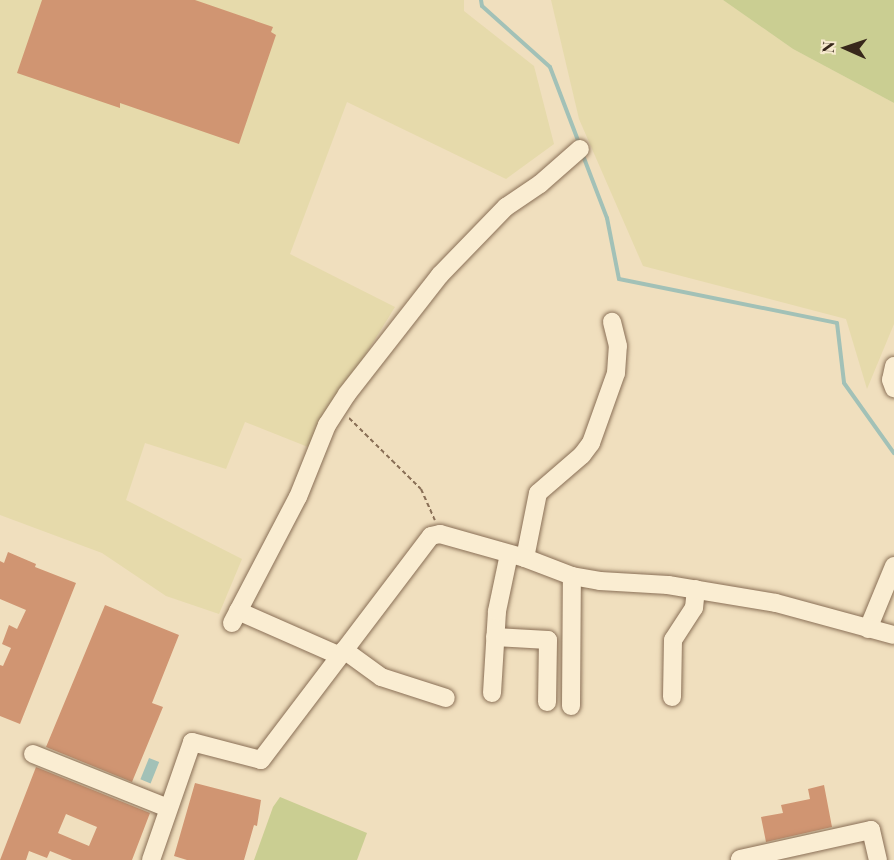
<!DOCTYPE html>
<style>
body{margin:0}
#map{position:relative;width:894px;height:860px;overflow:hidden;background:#f0dfbe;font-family:"Playfair Display",serif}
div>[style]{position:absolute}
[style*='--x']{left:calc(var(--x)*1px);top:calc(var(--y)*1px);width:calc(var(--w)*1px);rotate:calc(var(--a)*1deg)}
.farmland>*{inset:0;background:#e6daab}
.green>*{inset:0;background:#cace92}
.water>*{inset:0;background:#a2c1b7;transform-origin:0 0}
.stream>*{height:4px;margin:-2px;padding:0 2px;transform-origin:2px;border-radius:2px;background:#a2c1b7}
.building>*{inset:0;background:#d09572}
.path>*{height:2px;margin-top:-1px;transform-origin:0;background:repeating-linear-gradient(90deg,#896f56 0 4.5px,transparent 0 7.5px)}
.roads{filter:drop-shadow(0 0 2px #896f56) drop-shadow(0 0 2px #896f56)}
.minor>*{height:18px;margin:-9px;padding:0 9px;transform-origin:9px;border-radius:9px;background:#faedd2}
span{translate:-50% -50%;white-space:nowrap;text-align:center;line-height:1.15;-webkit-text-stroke:6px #f7eace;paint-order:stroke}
.north{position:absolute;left:816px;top:18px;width:60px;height:60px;-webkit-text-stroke:4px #f7eace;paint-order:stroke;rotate:273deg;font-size:16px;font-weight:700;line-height:24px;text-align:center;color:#38281b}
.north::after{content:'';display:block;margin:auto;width:21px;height:27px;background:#38281b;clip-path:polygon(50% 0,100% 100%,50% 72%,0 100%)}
</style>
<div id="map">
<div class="farmland">
<div style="clip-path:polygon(0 0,464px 0,464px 11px,534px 66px,554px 144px,506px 179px,347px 102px,290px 254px,395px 307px,308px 447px,245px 422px,226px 469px,145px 443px,126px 500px,242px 559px,219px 614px,166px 596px,102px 553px,0 515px)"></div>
<div style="clip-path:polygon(551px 0,723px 0,793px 49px,894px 103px,894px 324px,867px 389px,846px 319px,643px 266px,579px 119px)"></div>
</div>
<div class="green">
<div style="clip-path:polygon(723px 0,894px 0,894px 103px,793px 49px)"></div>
<div style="clip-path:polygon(280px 797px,367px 833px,357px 860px,254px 860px,273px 807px)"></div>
</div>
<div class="water">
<div style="left:149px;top:758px;width:11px;height:23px;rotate:22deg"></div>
</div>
<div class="stream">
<div style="--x:481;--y:0;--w:6;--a:81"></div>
<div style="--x:482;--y:6;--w:91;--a:41.9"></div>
<div style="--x:550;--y:67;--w:81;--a:69.1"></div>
<div style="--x:582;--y:153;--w:70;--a:69"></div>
<div style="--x:607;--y:218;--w:62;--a:78.9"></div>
<div style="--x:619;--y:279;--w:222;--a:11.4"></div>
<div style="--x:837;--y:323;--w:60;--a:83.3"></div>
<div style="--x:844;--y:383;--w:86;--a:54.5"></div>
</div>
<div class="building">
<div style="clip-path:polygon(42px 0,195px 0,273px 27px,271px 32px,276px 35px,239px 144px,120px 103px,120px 108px,17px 73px)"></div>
<div style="clip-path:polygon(8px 552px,36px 564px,35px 567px,76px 583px,20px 724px,0 716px,0 665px,3px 666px,11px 648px,2px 644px,9px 625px,17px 629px,26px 610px,0 599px,0 561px,4px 563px)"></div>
<div style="clip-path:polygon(105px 605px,179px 635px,152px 703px,163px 707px,132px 782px,46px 747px)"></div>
<div style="clip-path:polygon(evenodd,36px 767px,150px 813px,132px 860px,72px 860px,50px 851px,47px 858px,29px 851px,26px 860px,0 860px,36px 767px,66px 814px,97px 827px,89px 846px,58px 833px,66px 814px)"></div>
<div style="clip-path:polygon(195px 783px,261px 800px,257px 826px,254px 825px,244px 860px,187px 860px,174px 856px)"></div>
<div style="clip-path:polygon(824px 785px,832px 827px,766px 842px,761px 817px,783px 813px,781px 805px,810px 799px,808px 789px)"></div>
</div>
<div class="path">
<div style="--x:349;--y:418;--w:101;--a:44.6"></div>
<div style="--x:421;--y:489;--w:34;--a:66"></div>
</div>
<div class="roads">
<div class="minor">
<div style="--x:894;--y:366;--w:14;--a:102"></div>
<div style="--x:891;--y:380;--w:9;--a:69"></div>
<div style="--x:525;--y:558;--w:66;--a:-78.7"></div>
<div style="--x:538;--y:493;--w:58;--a:-40.8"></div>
<div style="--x:582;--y:455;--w:15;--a:-53"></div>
<div style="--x:591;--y:443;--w:74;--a:-70.3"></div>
<div style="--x:616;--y:373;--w:27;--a:-86"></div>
<div style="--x:618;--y:346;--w:25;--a:-104"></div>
<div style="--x:238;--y:611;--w:111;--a:23.8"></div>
<div style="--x:232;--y:623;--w:142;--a:-62.4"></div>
<div style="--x:298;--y:497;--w:78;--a:-68.1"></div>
<div style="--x:327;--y:425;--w:37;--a:-57"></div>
<div style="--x:347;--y:394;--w:151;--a:-52"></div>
<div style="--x:440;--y:275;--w:95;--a:-45.9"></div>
<div style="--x:506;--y:207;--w:41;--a:-34.1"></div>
<div style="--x:540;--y:184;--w:53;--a:-41.2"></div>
<div style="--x:868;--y:629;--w:68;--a:-67.6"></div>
<div style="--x:495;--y:637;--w:53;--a:3.2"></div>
<div style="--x:548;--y:640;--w:62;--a:90.9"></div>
<div style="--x:344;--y:650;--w:46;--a:36.1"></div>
<div style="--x:381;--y:677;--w:68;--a:17.9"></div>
<div style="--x:492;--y:693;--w:82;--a:-86.5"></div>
<div style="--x:497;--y:611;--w:58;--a:-78.1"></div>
<div style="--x:672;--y:697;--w:57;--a:-89"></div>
<div style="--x:673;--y:640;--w:38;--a:-57"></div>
<div style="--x:694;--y:608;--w:19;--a:-84"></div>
<div style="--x:571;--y:706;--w:130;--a:-89.6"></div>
<div style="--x:33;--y:754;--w:145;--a:21.8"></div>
<div style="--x:740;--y:859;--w:134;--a:-12.5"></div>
<div style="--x:871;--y:830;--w:31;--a:77"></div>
<div style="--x:151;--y:860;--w:125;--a:-70.8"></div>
<div style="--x:192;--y:742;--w:71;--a:14.6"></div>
<div style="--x:261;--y:760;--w:281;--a:-52.8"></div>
<div style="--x:431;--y:536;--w:9;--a:-13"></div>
<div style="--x:440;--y:534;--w:88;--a:15.8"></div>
<div style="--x:525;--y:558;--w:50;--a:21"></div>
<div style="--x:572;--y:576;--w:28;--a:10"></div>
<div style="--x:600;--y:581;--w:68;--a:3.4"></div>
<div style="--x:668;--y:585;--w:109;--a:9.5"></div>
<div style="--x:776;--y:603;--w:122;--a:15.2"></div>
</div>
</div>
<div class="north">N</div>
</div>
